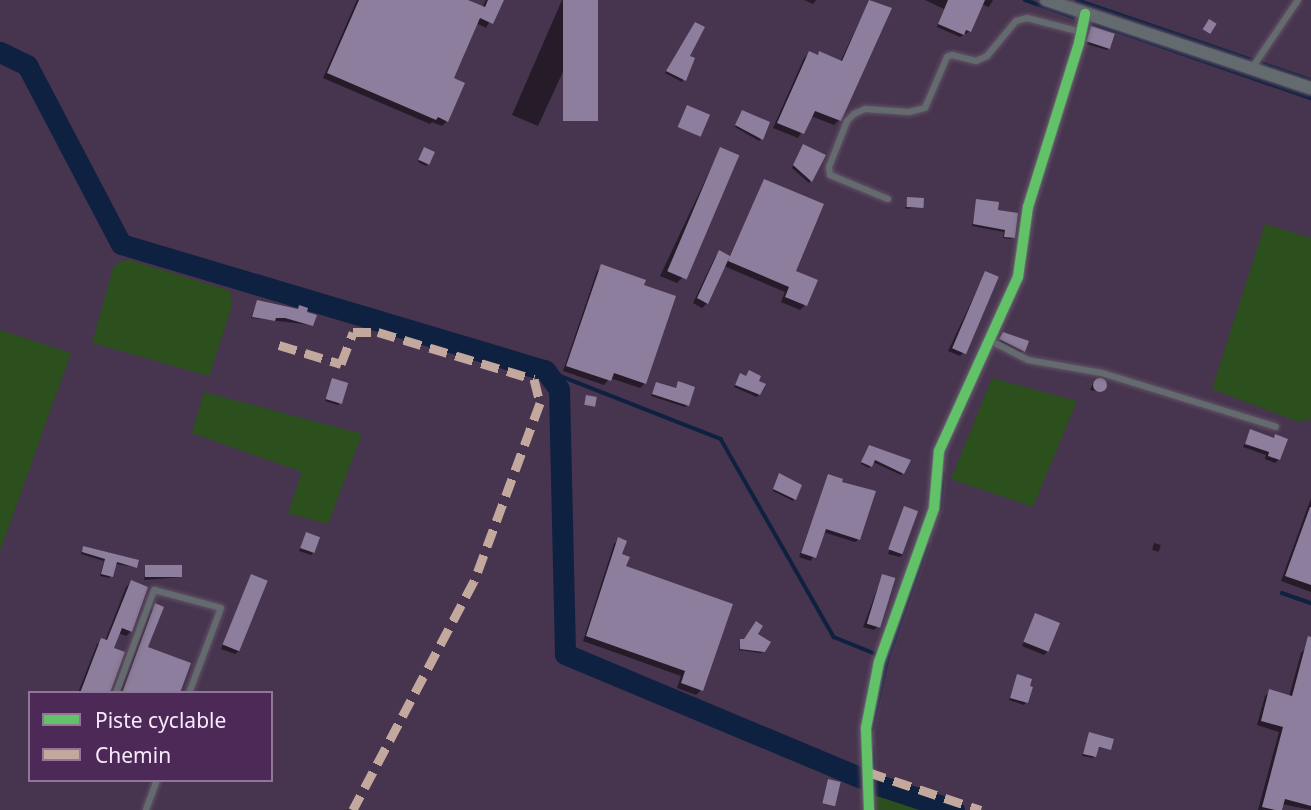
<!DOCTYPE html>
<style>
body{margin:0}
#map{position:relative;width:1311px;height:810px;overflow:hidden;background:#47344e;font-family:"Noto Sans",sans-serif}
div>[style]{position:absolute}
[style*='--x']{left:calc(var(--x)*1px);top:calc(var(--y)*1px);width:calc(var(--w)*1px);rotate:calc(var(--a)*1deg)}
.green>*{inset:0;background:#2b4f1d}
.shadow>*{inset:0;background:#0007;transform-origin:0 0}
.stream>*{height:3.5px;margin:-1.75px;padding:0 1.75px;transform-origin:1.75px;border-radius:1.75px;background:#0f2140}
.river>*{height:21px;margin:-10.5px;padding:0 10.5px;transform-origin:10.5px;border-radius:10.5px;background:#0f2140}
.building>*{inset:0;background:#8c7e9c;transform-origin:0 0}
.round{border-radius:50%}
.roads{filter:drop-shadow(0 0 2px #625367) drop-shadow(0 0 2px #625367)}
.lane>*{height:6px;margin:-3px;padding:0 3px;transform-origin:3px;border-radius:3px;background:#646b6f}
.street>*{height:12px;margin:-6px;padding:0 6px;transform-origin:6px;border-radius:6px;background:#646b6f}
.quiet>*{height:9px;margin-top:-4.5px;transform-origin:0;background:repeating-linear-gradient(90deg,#c3a89e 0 18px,transparent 0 27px)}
.cycleway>*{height:10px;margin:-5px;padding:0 5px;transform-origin:5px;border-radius:5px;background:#61c268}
span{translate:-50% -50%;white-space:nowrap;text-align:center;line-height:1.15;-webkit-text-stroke:7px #4d2958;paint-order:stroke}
.legend{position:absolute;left:28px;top:691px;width:245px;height:91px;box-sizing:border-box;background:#4d2958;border:2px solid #917699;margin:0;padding:9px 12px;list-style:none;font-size:21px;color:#f7eafb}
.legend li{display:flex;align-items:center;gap:14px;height:35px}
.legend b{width:35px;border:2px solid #917699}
</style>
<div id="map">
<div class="green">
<div style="clip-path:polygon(1265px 224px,1311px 238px,1311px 419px,1299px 422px,1212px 389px)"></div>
<div style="clip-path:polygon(130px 260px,230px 291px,232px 306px,209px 376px,92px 343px,113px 268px,120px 261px)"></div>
<div style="clip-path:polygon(0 330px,71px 353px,0 551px)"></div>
<div style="clip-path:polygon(992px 378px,1077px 401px,1033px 507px,951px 479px)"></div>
<div style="clip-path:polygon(204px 392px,362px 434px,328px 524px,288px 513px,302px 472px,192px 433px)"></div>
<div style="clip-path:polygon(877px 792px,931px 810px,874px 810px)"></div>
</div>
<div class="shadow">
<div style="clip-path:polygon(357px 0,463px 0,482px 8px,486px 0,501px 0,486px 28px,476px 23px,452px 79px,447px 121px,442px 126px,432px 122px,430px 124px,323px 78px)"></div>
<div style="clip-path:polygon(562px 0,596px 0,538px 126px,512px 115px)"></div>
<div style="clip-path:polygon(804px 0,816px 0,813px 4px)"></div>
<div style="clip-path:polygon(870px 0,839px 120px,834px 125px,811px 116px,798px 138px,773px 128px,804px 58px,809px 53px,816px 56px,820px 53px,840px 62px)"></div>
<div style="clip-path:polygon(925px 0,993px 0,989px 7px,981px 4px,970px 31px,960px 37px,937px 27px,944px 9px)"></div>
<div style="clip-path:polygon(693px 26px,688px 56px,693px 59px,682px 82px,665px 73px)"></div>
<div style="clip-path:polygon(1092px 28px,1109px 48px,1107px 50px,1087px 44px)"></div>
<div style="clip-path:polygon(740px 114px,761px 139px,759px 141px,735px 127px)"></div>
<div style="clip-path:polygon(803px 146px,824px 155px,809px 183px,792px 168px)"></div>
<div style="clip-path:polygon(720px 149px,682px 278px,677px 283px,660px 276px)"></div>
<div style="clip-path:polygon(423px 151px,428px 164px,426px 166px,418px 162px)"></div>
<div style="clip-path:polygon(765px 181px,805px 305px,800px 310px,781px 302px,785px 292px,724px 266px,707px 303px,702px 308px,693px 303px,715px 257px,720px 252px,729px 257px)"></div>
<div style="clip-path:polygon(908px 199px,922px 207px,905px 209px)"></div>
<div style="clip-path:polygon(977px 201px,996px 212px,1013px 237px,1011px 239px,1003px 238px,1004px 232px,972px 226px)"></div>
<div style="clip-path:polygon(602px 266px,645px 383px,640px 388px,610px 378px,604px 385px,563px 371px,597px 271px)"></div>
<div style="clip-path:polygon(985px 273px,963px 353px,960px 356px,948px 351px)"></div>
<div style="clip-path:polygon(257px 302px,297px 311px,300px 307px,312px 325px,251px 318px)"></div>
<div style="clip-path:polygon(1001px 336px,1023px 351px,1021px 353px,999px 341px)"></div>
<div style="clip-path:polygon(739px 377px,759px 394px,757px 397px,734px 387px)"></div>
<div style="clip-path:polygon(1095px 379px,1107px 383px,1103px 392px,1090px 390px)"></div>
<div style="clip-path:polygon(333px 380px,340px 403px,338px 405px,325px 401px)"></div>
<div style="clip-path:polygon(657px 384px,675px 390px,677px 385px,687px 405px,685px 407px,651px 396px)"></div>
<div style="clip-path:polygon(1251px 431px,1273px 439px,1276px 436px,1279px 459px,1275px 463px,1265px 459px,1266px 455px,1243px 447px)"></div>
<div style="clip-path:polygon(867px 450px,903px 473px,901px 475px,873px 462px,869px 468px,861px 464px)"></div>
<div style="clip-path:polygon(829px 476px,859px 539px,855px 542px,823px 532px,811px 561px,799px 557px)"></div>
<div style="clip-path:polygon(778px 477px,800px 486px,793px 501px,773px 491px)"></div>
<div style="clip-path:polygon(1311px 498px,1311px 592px,1281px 581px)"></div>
<div style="clip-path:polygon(904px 508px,903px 554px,900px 557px,888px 554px)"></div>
<div style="clip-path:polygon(306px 534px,313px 553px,311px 555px,299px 551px)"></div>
<div style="clip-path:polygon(619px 539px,624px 567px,701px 690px,696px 695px,677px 688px,681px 676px,583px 641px,614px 544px)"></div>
<div style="left:1154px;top:543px;width:7px;height:7px;rotate:16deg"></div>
<div style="clip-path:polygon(84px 547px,135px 567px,115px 564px,109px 578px,100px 576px,104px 561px,81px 554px)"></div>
<div style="clip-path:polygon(146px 568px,181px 577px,144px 580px)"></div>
<div style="clip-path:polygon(251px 576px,239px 651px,235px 654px,221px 649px)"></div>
<div style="clip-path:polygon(882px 576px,877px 627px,874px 630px,863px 627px)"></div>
<div style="clip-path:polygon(131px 582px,131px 631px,126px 636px,118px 633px,112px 649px,109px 693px,78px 693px,97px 644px,105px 641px,126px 587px)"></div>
<div style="clip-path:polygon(156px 605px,146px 648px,178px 693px,120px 693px,151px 610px)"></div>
<div style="clip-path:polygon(1036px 615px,1048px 651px,1044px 655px,1022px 646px)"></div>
<div style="clip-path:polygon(756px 634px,764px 651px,761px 653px,739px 650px,741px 640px)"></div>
<div style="clip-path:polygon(1306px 648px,1311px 649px,1311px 810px,1282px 804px,1280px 810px,1258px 810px,1279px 732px,1257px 725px,1265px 696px,1270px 691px,1289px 697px,1301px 653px)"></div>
<div style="clip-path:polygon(1017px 676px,1026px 702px,1024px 705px,1009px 700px)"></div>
<div style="clip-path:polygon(1090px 734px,1110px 749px,1097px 748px,1093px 758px,1082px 756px)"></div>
</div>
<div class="stream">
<div style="--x:1025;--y:0;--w:51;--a:19.5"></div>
<div style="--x:1077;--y:0;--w:247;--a:18.9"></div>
<div style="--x:1091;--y:22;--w:233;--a:19.1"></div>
<div style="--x:545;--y:370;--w:189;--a:21.4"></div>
<div style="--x:721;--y:439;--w:228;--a:60.3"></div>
<div style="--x:834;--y:637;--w:45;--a:22"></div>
<div style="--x:940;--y:509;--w:34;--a:-85"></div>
<div style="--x:1282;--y:593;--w:31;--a:19"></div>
<div style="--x:872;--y:729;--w:70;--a:-77.6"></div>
<div style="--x:887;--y:661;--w:122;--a:-70.8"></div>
<div style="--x:873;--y:747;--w:19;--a:87"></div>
</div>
<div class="river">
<div style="--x:0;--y:52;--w:30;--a:26"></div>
<div style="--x:27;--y:65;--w:202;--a:62.3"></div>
<div style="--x:121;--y:244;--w:442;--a:16.6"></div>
<div style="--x:545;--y:370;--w:24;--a:54"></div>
<div style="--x:559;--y:389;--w:265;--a:88.7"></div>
<div style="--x:565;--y:654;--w:339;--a:22.7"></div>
<div style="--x:878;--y:785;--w:80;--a:18.2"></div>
</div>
<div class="building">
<div style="clip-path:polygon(359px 0,468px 0,485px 7px,488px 0,504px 0,493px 24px,480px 18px,454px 78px,465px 83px,448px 122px,438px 117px,436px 120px,327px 73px)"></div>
<div style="left:563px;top:0;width:35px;height:121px"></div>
<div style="clip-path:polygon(869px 0,892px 8px,841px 121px,815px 111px,804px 134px,777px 123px,809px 51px,818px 55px,819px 51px,842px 61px)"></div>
<div style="clip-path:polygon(948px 0,985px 0,971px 32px,966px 30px,964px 35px,938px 24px)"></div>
<div style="left:1209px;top:19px;width:9px;height:12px;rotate:32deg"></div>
<div style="clip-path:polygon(695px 22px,705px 27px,690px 56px,695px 58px,686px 81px,666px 71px)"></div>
<div style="left:1091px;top:26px;width:25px;height:16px;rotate:18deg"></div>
<div style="left:687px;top:105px;width:25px;height:24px;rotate:23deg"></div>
<div style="clip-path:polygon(742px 110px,770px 122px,763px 140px,735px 125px)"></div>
<div style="clip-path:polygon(803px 144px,826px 155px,812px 182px,793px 165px)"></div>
<div style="left:424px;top:147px;width:12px;height:14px;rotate:24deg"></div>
<div style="left:720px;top:147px;width:21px;height:135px;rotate:23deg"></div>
<div style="clip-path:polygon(764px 179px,824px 204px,796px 271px,818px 280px,807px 306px,785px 297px,789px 287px,728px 261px,730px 256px,708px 304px,697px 298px,719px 250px,730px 256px)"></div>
<div style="left:907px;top:197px;width:17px;height:10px;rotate:3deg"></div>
<div style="clip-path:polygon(976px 199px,999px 202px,998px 210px,1018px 213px,1015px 238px,1004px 237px,1005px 230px,973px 224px)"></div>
<div style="clip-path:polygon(601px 264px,646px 280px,644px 285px,676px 296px,646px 384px,614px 373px,611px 381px,566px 366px)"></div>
<div style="left:985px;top:271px;width:15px;height:84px;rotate:23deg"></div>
<div style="clip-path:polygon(257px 300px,298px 309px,299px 305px,308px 308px,307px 312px,317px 315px,313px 326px,285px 318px,276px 318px,275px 321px,252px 317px)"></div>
<div style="clip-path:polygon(1003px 332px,1029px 341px,1025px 352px,999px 339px)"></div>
<div style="clip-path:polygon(749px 370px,761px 376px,759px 381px,766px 384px,760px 395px,735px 385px,740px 373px,746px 376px)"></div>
<div class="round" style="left:1093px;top:378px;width:14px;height:14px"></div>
<div style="left:332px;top:378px;width:17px;height:22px;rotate:17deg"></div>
<div style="clip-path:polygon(678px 381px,695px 387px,689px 406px,652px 394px,656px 382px,676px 388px)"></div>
<div style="left:586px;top:395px;width:11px;height:10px;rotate:10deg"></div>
<div style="clip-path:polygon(1250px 429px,1274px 438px,1275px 434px,1288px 439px,1280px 460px,1268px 456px,1269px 452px,1245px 444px)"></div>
<div style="clip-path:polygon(869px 445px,911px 460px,904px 474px,875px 460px,872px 467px,861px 462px)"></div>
<div style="clip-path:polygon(779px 473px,802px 485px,796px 500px,773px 489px)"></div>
<div style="clip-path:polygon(828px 474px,843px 479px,842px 482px,876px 491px,860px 540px,826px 529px,816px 558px,801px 553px)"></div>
<div style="left:904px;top:506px;width:15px;height:46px;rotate:20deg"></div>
<div style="clip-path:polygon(1310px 507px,1311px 507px,1311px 585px,1285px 576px)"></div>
<div style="left:306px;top:532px;width:15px;height:17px;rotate:20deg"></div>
<div style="clip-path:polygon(618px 537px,627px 541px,622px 554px,630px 557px,626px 566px,733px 604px,703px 691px,681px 683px,685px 671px,586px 636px)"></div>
<div style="clip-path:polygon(83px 546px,139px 560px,137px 568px,117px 562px,113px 577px,101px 574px,105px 559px,82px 552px)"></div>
<div style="left:182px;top:565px;width:12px;height:37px;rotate:90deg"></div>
<div style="left:251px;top:574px;width:18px;height:76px;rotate:22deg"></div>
<div style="left:882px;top:574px;width:14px;height:52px;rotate:17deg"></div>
<div style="clip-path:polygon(131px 580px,148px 587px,132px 632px,122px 628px,114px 648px,125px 652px,110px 693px,80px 693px,101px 638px,107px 640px)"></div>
<div style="clip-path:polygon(155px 603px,164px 607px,148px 647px,191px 663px,180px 693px,122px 693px)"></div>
<div style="left:1035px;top:613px;width:27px;height:31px;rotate:22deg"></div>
<div style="clip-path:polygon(756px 621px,763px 626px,758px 634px,771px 642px,765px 652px,740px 649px,740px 639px,744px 639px)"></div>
<div style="clip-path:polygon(1308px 636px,1311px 637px,1311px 806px,1285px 799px,1282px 810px,1275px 810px,1262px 807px,1283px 727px,1261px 721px,1269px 689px,1292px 696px)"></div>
<div style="clip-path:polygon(1017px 674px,1032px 679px,1030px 686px,1033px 687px,1028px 703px,1010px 698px)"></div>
<div style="clip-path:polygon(1089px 732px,1114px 739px,1111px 750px,1099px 747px,1096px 757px,1083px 754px)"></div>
<div style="left:828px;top:779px;width:13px;height:25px;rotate:13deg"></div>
</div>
<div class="roads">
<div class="lane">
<div style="--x:1252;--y:68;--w:82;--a:-55.9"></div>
<div style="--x:888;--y:199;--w:63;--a:-157.5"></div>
<div style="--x:830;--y:175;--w:8;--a:-97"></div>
<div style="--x:829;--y:167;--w:49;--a:-68.6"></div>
<div style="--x:847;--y:121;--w:10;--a:-45"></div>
<div style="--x:854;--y:114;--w:12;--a:-24"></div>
<div style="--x:865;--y:109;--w:44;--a:3.9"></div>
<div style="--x:909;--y:112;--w:16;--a:-14"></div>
<div style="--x:925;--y:108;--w:56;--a:-66.7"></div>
<div style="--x:947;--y:57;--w:5;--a:-22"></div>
<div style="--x:952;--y:55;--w:25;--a:14"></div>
<div style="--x:976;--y:61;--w:12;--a:-24"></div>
<div style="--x:987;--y:56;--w:45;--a:-50.4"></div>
<div style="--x:1016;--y:21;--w:11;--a:-15"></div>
<div style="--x:1027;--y:18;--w:56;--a:14.5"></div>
<div style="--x:989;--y:340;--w:44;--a:27.1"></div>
<div style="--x:1028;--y:360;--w:75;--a:10"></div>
<div style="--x:1102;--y:373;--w:182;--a:17.2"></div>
<div style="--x:116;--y:693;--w:110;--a:-69.7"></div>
<div style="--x:154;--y:590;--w:69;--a:15"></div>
<div style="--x:221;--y:608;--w:91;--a:110.6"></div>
<div style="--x:146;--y:810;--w:32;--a:-70"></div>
</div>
<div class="street">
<div style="--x:1046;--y:0;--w:279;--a:18.4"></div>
<div style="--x:869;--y:810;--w:82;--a:-92.1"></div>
<div style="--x:866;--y:728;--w:67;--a:-78.9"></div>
<div style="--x:879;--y:662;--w:164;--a:-70.3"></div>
<div style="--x:934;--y:508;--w:57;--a:-85"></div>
<div style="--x:939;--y:451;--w:191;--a:-65.6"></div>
<div style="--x:1018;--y:277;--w:71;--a:-81.9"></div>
<div style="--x:1028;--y:207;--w:172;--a:-72.7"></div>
<div style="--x:1079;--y:43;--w:30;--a:-78"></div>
</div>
</div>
<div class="quiet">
<div style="--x:279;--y:345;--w:65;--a:17"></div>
<div style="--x:341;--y:364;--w:34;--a:-69"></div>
<div style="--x:353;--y:332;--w:25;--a:0"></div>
<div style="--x:378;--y:332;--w:163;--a:16.8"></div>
<div style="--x:534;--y:379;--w:25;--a:76"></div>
<div style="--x:540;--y:403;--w:190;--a:110.3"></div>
<div style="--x:474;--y:581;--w:259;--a:117.9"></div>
<div style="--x:868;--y:772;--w:119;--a:18.6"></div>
</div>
<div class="cycleway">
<div style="--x:869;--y:810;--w:82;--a:-92.1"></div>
<div style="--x:866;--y:728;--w:67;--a:-78.9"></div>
<div style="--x:879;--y:662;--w:164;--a:-70.3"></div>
<div style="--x:934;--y:508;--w:57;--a:-85"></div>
<div style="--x:939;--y:451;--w:191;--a:-65.6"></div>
<div style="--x:1018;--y:277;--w:71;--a:-81.9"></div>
<div style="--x:1028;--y:207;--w:172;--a:-72.7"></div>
<div style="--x:1079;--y:43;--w:30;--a:-78"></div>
</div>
<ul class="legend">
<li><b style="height:9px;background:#61c268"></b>Piste cyclable</li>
<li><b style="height:9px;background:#c3a89e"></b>Chemin</li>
</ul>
</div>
